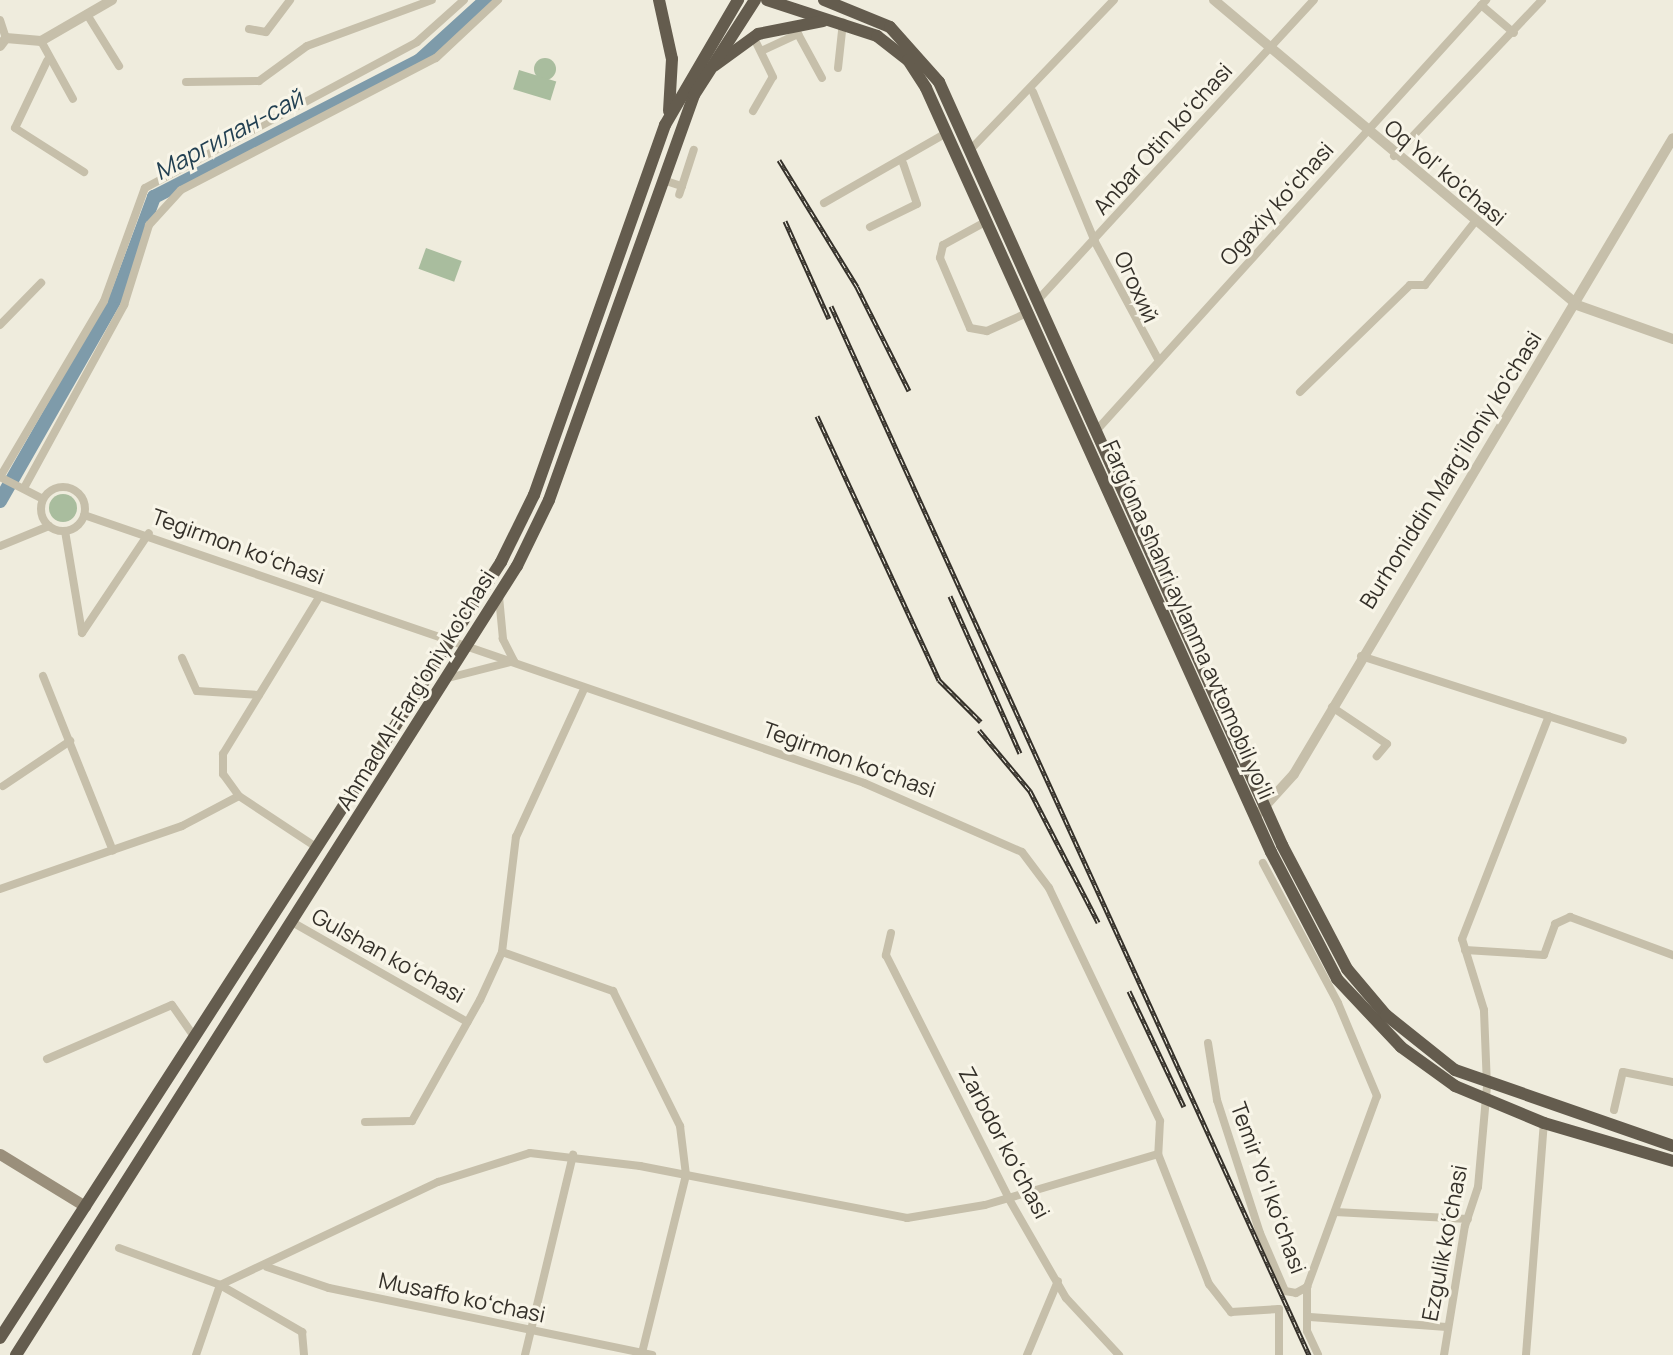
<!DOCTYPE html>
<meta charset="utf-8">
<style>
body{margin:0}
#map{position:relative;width:1673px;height:1355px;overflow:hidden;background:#efecdd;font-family:Manrope,sans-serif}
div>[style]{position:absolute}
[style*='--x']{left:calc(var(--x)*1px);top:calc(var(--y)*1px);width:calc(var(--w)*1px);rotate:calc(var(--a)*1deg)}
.green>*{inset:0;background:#a9bd9e;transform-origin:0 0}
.round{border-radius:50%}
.river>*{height:14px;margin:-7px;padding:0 7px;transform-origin:7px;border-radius:7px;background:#7e9baa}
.minor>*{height:8px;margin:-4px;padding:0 4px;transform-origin:4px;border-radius:4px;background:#c6bfaa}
.minor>.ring{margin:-4px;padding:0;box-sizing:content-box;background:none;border:8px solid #c6bfaa;border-radius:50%}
.tertiary>*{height:10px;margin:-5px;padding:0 5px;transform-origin:5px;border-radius:5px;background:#c6bfaa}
.secondary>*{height:11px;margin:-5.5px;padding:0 5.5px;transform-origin:5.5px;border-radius:5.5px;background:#9a8f7b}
.trunk>*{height:12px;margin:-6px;padding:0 6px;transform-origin:6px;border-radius:6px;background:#645c4e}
.rail>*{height:5px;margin-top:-2.5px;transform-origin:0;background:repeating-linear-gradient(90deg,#f8f5e8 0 6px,#343029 0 12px);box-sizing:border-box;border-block:2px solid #343029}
span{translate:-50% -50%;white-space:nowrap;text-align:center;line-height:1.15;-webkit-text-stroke:6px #f8f5e8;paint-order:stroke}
.street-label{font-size:22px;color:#343029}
.water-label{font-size:24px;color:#224052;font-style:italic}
</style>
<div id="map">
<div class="green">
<div class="round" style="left:534px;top:58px;width:22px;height:22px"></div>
<div style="left:519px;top:70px;width:39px;height:20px;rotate:17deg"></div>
<div style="left:426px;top:248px;width:38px;height:22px;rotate:20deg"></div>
<div class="round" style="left:49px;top:494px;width:28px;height:28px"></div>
</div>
<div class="river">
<div style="--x:0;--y:501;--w:236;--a:-60.3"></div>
<div style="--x:117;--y:296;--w:106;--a:-69.5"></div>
<div style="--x:154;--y:197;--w:298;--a:-27.2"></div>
<div style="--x:419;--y:61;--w:91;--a:-42.3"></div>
</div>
<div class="minor">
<div style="--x:1481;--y:5;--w:43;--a:40.3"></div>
<div style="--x:88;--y:16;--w:59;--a:58.2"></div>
<div style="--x:0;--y:20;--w:19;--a:72"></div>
<div style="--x:249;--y:29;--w:17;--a:10"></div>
<div style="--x:266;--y:32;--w:40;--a:-53"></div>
<div style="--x:41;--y:41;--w:66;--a:61.1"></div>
<div style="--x:761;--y:51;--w:41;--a:-24.7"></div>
<div style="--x:798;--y:34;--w:50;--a:61.4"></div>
<div style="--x:47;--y:61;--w:74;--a:115.5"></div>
<div style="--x:15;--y:128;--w:82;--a:32.5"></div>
<div style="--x:838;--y:68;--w:46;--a:-83.8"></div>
<div style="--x:186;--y:82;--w:73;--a:-0.8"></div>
<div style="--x:259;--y:81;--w:59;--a:-36.1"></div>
<div style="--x:307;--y:46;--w:133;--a:-20.2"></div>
<div style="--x:1033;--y:92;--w:162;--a:67.5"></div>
<div style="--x:1095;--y:242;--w:135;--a:61.7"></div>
<div style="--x:753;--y:111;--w:39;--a:-60"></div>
<div style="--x:773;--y:77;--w:46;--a:-116"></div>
<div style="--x:970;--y:150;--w:208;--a:-46.2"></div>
<div style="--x:1394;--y:156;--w:215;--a:-46.5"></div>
<div style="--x:663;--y:180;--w:20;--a:18"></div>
<div style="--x:682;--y:186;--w:9;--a:108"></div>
<div style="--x:682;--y:186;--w:38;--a:-72"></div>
<div style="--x:824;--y:203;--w:141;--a:-29.8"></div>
<div style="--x:987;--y:221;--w:50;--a:151.4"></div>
<div style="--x:943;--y:245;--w:13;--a:103"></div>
<div style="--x:940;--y:258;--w:76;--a:66.8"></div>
<div style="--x:970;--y:328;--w:17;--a:10"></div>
<div style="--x:987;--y:331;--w:44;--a:-24.2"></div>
<div style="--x:870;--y:227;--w:52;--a:-26.1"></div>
<div style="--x:917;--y:204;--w:43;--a:-108.9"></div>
<div style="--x:1037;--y:301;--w:409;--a:-47.4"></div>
<div style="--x:0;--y:325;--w:59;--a:-45.7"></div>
<div style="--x:1300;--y:392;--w:153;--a:-44.2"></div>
<div style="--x:1410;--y:285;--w:15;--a:0"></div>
<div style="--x:1425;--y:285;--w:79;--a:-51.7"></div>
<div style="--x:1095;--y:432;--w:583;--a:-47.85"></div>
<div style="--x:0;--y:477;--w:204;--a:-59.4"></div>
<div style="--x:104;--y:301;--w:120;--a:-70.1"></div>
<div style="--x:145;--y:188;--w:309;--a:-28.2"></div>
<div style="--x:417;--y:42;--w:63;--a:-41.8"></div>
<div style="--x:0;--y:477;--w:48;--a:27.1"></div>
<div class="ring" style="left:41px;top:487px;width:36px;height:36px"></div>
<div style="--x:24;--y:488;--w:209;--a:-61.3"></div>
<div style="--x:124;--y:305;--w:84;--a:-72.6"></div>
<div style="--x:149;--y:225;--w:47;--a:-47.6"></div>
<div style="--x:181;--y:190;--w:287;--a:-27.4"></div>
<div style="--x:436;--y:58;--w:85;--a:-43.1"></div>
<div style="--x:84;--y:515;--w:825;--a:18.96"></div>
<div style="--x:864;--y:783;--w:172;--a:23.6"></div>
<div style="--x:1022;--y:852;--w:45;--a:53.1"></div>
<div style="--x:1049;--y:888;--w:258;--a:64.5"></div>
<div style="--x:1160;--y:1121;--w:33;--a:93"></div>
<div style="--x:1158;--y:1154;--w:140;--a:68.6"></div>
<div style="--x:1209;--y:1284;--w:36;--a:52"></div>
<div style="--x:1231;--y:1312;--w:48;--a:-3.6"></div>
<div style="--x:1279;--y:1309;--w:46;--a:90"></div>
<div style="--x:65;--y:531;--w:103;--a:80.5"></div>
<div style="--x:82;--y:633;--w:120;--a:-56.2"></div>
<div style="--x:0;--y:546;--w:53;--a:-22.2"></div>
<div style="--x:1361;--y:656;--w:275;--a:17.8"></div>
<div style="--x:182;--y:658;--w:36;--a:66"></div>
<div style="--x:197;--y:691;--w:62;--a:3.7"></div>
<div style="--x:43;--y:676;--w:188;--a:68.2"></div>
<div style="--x:448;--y:678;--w:68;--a:-14.4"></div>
<div style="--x:514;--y:661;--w:25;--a:-117"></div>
<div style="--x:503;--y:639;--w:42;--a:-95.4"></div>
<div style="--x:1332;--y:707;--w:66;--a:33.9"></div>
<div style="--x:1387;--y:744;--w:16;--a:130"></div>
<div style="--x:3;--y:786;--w:81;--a:-33.9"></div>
<div style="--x:239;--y:796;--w:27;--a:-126"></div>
<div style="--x:223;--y:774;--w:20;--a:-90"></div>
<div style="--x:223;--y:754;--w:185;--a:-58.5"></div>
<div style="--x:0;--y:889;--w:193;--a:-19.1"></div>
<div style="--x:182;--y:826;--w:64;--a:-27.8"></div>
<div style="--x:239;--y:796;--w:92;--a:33.5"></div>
<div style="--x:292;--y:922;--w:202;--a:29.7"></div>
<div style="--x:891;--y:933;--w:23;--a:103"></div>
<div style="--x:886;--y:955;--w:273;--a:63.2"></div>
<div style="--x:1009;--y:1199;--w:114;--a:60.1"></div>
<div style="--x:1066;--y:1298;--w:78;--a:47.1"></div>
<div style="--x:1465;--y:950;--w:79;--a:3.6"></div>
<div style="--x:1544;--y:955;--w:33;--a:-70"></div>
<div style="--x:1555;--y:924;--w:17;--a:-25"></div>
<div style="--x:1570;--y:917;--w:110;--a:20.3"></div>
<div style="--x:502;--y:952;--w:118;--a:19.4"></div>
<div style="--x:613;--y:991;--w:151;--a:63.6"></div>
<div style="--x:680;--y:1126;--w:49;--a:83"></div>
<div style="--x:686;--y:1175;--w:183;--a:103.9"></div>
<div style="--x:1208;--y:1043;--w:58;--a:81"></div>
<div style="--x:1217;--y:1100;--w:140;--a:72.1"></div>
<div style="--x:1260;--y:1233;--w:63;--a:66.7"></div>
<div style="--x:1285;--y:1291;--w:11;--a:10"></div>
<div style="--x:1296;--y:1293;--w:13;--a:-29"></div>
<div style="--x:1307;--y:1287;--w:203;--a:-69.9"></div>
<div style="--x:1377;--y:1096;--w:101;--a:-112.8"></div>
<div style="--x:1338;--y:1003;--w:159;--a:-118.2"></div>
<div style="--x:47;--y:1059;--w:136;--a:-23.4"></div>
<div style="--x:172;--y:1005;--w:38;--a:55"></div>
<div style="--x:1614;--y:1110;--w:39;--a:-77"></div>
<div style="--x:1623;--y:1072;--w:51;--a:11.3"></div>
<div style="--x:365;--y:1122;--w:47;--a:-1.2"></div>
<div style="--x:412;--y:1121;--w:139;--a:-60.7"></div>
<div style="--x:480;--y:1000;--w:53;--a:-65.4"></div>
<div style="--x:502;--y:952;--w:116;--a:-83.1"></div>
<div style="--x:516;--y:837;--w:163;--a:-65.3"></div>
<div style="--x:1335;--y:1212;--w:133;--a:3"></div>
<div style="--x:119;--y:1248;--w:108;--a:20.1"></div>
<div style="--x:220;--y:1285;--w:241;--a:-25.3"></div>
<div style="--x:438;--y:1182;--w:96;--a:-17.5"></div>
<div style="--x:530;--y:1153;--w:111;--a:6.7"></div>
<div style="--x:640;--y:1166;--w:272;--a:11"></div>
<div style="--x:907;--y:1218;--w:79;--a:-9.5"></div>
<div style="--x:985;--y:1205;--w:180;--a:-16.4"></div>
<div style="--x:267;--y:1267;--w:65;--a:18.7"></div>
<div style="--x:329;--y:1288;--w:330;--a:11.7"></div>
<div style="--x:1307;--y:1287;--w:44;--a:90"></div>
<div style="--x:1307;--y:1331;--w:26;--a:65"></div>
<div style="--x:1310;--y:1317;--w:137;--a:4.2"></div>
<div style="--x:196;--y:1355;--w:74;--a:-71.1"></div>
<div style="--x:220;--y:1285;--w:95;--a:29.8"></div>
<div style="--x:302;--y:1332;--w:23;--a:85"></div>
<div style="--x:525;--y:1355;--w:206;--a:-76.5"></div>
<div style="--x:1027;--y:1355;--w:80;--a:-67.3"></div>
<div style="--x:1444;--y:1355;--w:131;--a:-80.8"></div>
<div style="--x:1465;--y:1226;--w:41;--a:-71.6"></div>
<div style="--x:1478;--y:1187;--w:101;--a:-84.9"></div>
<div style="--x:1487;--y:1086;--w:76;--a:-92.3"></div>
<div style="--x:1484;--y:1010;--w:74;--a:-107.2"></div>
<div style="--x:1462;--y:939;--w:239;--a:-68.7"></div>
<div style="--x:1526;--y:1355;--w:233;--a:-85.6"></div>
</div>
<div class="tertiary">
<div style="--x:1214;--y:0;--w:474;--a:40"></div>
<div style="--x:1577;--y:305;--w:102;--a:19.5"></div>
<div style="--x:0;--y:46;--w:10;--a:-53"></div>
<div style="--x:6;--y:38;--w:35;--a:5"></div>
<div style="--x:41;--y:41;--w:82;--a:-30"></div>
<div style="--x:1255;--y:817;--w:58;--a:-47.8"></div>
<div style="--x:1294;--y:774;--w:740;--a:-59.21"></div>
</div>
<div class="secondary">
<div style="--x:0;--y:1154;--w:100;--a:31.5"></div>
</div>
<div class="trunk">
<div style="--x:659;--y:0;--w:60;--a:77.6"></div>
<div style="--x:672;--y:59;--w:52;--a:93.3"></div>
<div style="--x:767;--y:0;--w:116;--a:18.1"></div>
<div style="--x:877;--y:36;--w:39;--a:38"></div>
<div style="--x:908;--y:60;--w:33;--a:57"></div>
<div style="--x:926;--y:88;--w:838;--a:65.7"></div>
<div style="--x:1271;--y:852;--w:143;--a:62.5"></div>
<div style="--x:1337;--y:979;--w:93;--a:46.7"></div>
<div style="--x:1401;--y:1047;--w:67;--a:35.8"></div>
<div style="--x:1455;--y:1086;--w:96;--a:22.6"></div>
<div style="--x:1544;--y:1123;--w:134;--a:16.4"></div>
<div style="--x:824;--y:0;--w:71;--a:22.2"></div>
<div style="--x:890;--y:27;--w:74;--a:48.3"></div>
<div style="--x:939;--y:82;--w:837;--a:65.79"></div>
<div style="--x:1282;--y:845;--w:140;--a:62.3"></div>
<div style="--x:1347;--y:969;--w:60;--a:49.7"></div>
<div style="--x:1386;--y:1015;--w:88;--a:38.6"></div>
<div style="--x:1455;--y:1070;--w:231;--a:19.2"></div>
<div style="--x:714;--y:66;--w:54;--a:-36"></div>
<div style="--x:758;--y:34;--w:66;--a:-11.3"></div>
<div style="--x:0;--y:1338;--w:924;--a:-57.15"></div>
<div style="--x:501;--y:562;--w:75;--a:-63.8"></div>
<div style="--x:534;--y:495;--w:393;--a:-70.5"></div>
<div style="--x:665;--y:125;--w:145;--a:-59.7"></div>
<div style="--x:16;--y:1355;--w:935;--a:-57.59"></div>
<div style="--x:517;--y:566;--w:73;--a:-64.1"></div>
<div style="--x:549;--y:500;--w:430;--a:-70.3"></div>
<div style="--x:694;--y:95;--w:113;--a:-57.3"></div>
</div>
<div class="rail">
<div style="--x:779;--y:160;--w:149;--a:58.4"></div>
<div style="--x:857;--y:287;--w:116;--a:63.4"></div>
<div style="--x:785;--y:221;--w:107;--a:65.8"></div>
<div style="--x:831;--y:306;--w:1153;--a:65.5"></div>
<div style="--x:817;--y:416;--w:291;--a:65.2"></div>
<div style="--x:939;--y:680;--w:59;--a:45"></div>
<div style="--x:950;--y:596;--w:172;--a:66"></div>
<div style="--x:979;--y:730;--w:80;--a:50.1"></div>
<div style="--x:1030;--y:791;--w:148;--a:62.6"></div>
<div style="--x:1129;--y:991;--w:128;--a:64.6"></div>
</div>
<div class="street-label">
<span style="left:1163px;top:139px;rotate:-48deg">Anbar Otin koʻchasi</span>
<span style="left:1445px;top:173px;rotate:40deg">Oq Yol' ko'chasi</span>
<span style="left:1277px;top:204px;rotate:-48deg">Ogaxiy koʻchasi</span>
<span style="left:1136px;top:287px;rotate:65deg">Огохий</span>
<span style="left:1451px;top:470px;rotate:-58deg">Burhoniddin Marg'iloniy ko'chasi</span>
<span style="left:238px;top:547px;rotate:20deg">Tegirmon koʻchasi</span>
<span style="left:1188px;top:620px;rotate:66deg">Fargʻona shahri aylanma avtomobil yoʻli</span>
<span style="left:416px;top:690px;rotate:-58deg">Ahmad Al-Farg'oniy ko'chasi</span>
<span style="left:849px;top:760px;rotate:20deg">Tegirmon koʻchasi</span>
<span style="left:388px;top:956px;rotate:29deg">Gulshan koʻchasi</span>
<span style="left:1004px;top:1143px;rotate:62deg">Zarbdor koʻchasi</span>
<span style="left:1268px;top:1188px;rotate:70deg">Temir Yoʻl koʻchasi</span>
<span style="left:1445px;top:1243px;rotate:-79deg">Ezgulik koʻchasi</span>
<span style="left:462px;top:1298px;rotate:12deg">Musaffo koʻchasi</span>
</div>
<div class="water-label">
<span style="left:228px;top:134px;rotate:-28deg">Маргилан-сай</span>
</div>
</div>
